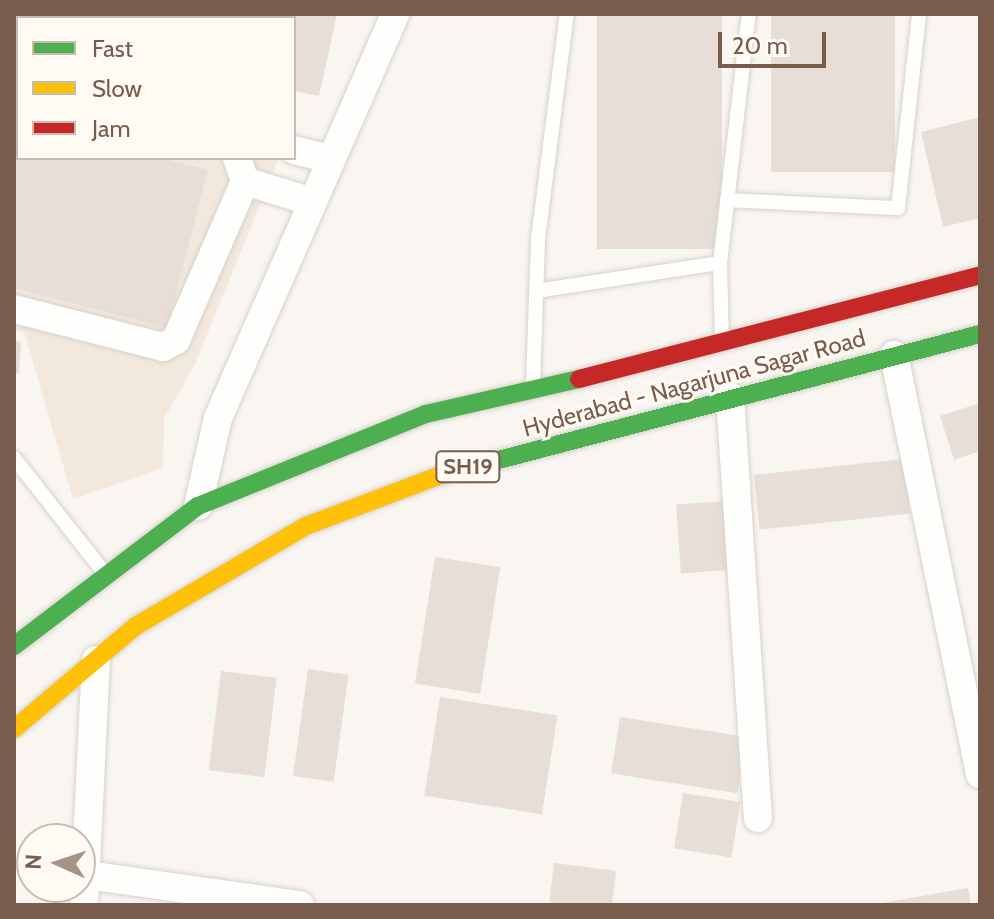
<!DOCTYPE html>
<style>
body{margin:0}
#map{position:relative;width:994px;height:919px;overflow:hidden;background:#f9f5f0;font-family:Cabin,sans-serif}
div>[style]{position:absolute}
[style*='--x']{left:calc(var(--x)*1px);top:calc(var(--y)*1px);width:calc(var(--w)*1px);rotate:calc(var(--a)*1deg)}
.residential>*{inset:0;background:#f2e8de}
.building>*{inset:0;background:#e6ded7;transform-origin:0 0}
.roads{filter:drop-shadow(0 0 2px #d7d1cb) drop-shadow(0 0 2px #d7d1cb)}
.lane>*{height:14px;margin:-7px;padding:0 7px;transform-origin:7px;border-radius:7px;background:#fefefd}
.street>*{height:28px;margin:-14px;padding:0 14px;transform-origin:14px;border-radius:14px;background:#fefefd}
.fast>*{height:18px;margin:-9px;padding:0 9px;transform-origin:9px;border-radius:9px;background:#4caf50}
.slow>*{height:18px;margin:-9px;padding:0 9px;transform-origin:9px;border-radius:9px;background:#ffc107}
.jam>*{height:18px;margin:-9px;padding:0 9px;transform-origin:9px;border-radius:9px;background:#c62828}
span{translate:-50% -50%;white-space:nowrap;text-align:center;line-height:1.15;-webkit-text-stroke:6px #fffaf3;paint-order:stroke}
.shield-label span{padding:2px 6px;background:#fffaf3;border:2px solid;border-radius:6px;-webkit-text-stroke-width:0}
.shield-label{font-size:22px;color:#7a5c4d;font-weight:700}
.street-label{font-size:24px;color:#7a5c4d}
.frame{position:absolute;inset:0;border:16px solid #7a5c4d;pointer-events:none}
.legend{position:absolute;left:16px;top:16px;width:280px;height:144px;box-sizing:border-box;background:#fffaf3;border:2px solid #cabbb1;margin:0;padding:10px 14px;list-style:none;font-size:24px;color:#7a5c4d}
.legend li{display:flex;align-items:center;gap:16px;height:40px}
.legend b{width:40px;border:2px solid #cabbb1}
.north{position:absolute;left:16px;top:823px;width:80px;height:80px;box-sizing:border-box;background:#fffaf3;border:2px solid #cabbb1;border-radius:50%;rotate:273deg;font-size:22px;font-weight:700;line-height:32px;text-align:center;color:#7a5c4d}
.north::after{content:'';display:block;margin:auto;width:28px;height:36px;background:#a69286;clip-path:polygon(50% 0,100% 100%,50% 72%,0 100%)}
.scale{position:absolute;left:718px;top:32px;width:108px;height:36px;box-sizing:border-box;border:4px solid #7a5c4d;border-top:0;padding-left:10px;font-size:24px;line-height:28px;white-space:nowrap;color:#7a5c4d;-webkit-text-stroke:6px #fffaf3;paint-order:stroke}
</style>
<div id="map">
<div class="residential">
<div style="clip-path:polygon(14px 83px,18px 158px,279px 158px,195px 364px,164px 419px,163px 468px,73px 499px,24px 332px,14px 330px)"></div>
</div>
<div class="building">
<div style="clip-path:polygon(129px 14px,337px 14px,319px 96px,294px 91px,294px 18px)"></div>
<div style="left:597px;top:14px;width:125px;height:235px"></div>
<div style="left:771px;top:14px;width:124px;height:158px"></div>
<div style="clip-path:polygon(980px 117px,980px 218px,943px 227px,921px 132px)"></div>
<div style="clip-path:polygon(14px 120px,18px 158px,161px 158px,208px 170px,167px 328px,14px 288px)"></div>
<div style="clip-path:polygon(14px 341px,21px 342px,19px 373px,14px 373px)"></div>
<div style="clip-path:polygon(980px 403px,980px 451px,954px 460px,940px 416px)"></div>
<div style="left:904px;top:459px;width:55px;height:151px;rotate:84deg"></div>
<div style="left:727px;top:501px;width:69px;height:51px;rotate:86deg"></div>
<div style="left:435px;top:557px;width:66px;height:128px;rotate:9deg"></div>
<div style="left:308px;top:669px;width:41px;height:108px;rotate:8deg"></div>
<div style="left:221px;top:671px;width:56px;height:100px;rotate:7deg"></div>
<div style="left:440px;top:697px;width:119px;height:100px;rotate:9deg"></div>
<div style="left:620px;top:717px;width:128px;height:57px;rotate:9deg"></div>
<div style="left:683px;top:793px;width:58px;height:56px;rotate:9deg"></div>
<div style="clip-path:polygon(554px 863px,616px 871px,612px 905px,549px 905px)"></div>
<div style="clip-path:polygon(968px 888px,971px 905px,882px 905px,882px 903px)"></div>
</div>
<div class="roads">
<div class="lane">
<div style="--x:727;--y:200;--w:171;--a:2.7"></div>
<div style="--x:898;--y:208;--w:195;--a:-83.8"></div>
<div style="--x:536;--y:291;--w:186;--a:-8.7"></div>
<div style="--x:722;--y:344;--w:81;--a:-91.4"></div>
<div style="--x:720;--y:263;--w:251;--a:-83.4"></div>
<div style="--x:533;--y:384;--w:145;--a:-88"></div>
<div style="--x:538;--y:239;--w:227;--a:-82.7"></div>
<div style="--x:14;--y:458;--w:144;--a:51.8"></div>
</div>
<div class="street">
<div style="--x:14;--y:97;--w:4;--a:14"></div>
<div style="--x:294;--y:150;--w:38;--a:14"></div>
<div style="--x:237;--y:158;--w:24;--a:71"></div>
<div style="--x:245;--y:181;--w:70;--a:17.4"></div>
<div style="--x:14;--y:309;--w:154;--a:14.3"></div>
<div style="--x:163;--y:347;--w:15;--a:-28"></div>
<div style="--x:176;--y:340;--w:173;--a:-66.5"></div>
<div style="--x:894;--y:355;--w:428;--a:78.4"></div>
<div style="--x:730;--y:397;--w:422;--a:86.2"></div>
<div style="--x:198;--y:506;--w:90;--a:-77.2"></div>
<div style="--x:218;--y:418;--w:441;--a:-66.3"></div>
<div style="--x:88;--y:875;--w:214;--a:8.1"></div>
<div style="--x:84;--y:905;--w:245;--a:-87.2"></div>
</div>
<div class="fast">
<div style="--x:441;--y:475;--w:557;--a:-14.66"></div>
<div style="--x:14;--y:646;--w:231;--a:-37.3"></div>
<div style="--x:198;--y:506;--w:246;--a:-22"></div>
<div style="--x:426;--y:414;--w:157;--a:-12.9"></div>
</div>
<div class="slow">
<div style="--x:14;--y:729;--w:160;--a:-40.2"></div>
<div style="--x:136;--y:626;--w:197;--a:-30.5"></div>
<div style="--x:306;--y:526;--w:144;--a:-20.7"></div>
</div>
<div class="jam">
<div style="--x:579;--y:379;--w:414;--a:-14.5"></div>
</div>
</div>
<div class="shield-label">
<span style="left:468px;top:467px">SH19</span>
</div>
<div class="street-label">
<span style="left:694px;top:383px;rotate:-15deg">Hyderabad - Nagarjuna Sagar Road</span>
</div>
<div class="frame"></div>
<ul class="legend">
<li><b style="height:10px;background:#4caf50"></b>Fast</li>
<li><b style="height:10px;background:#ffc107"></b>Slow</li>
<li><b style="height:10px;background:#c62828"></b>Jam</li>
</ul>
<div class="north">N</div>
<div class="scale">20 m</div>
</div>
